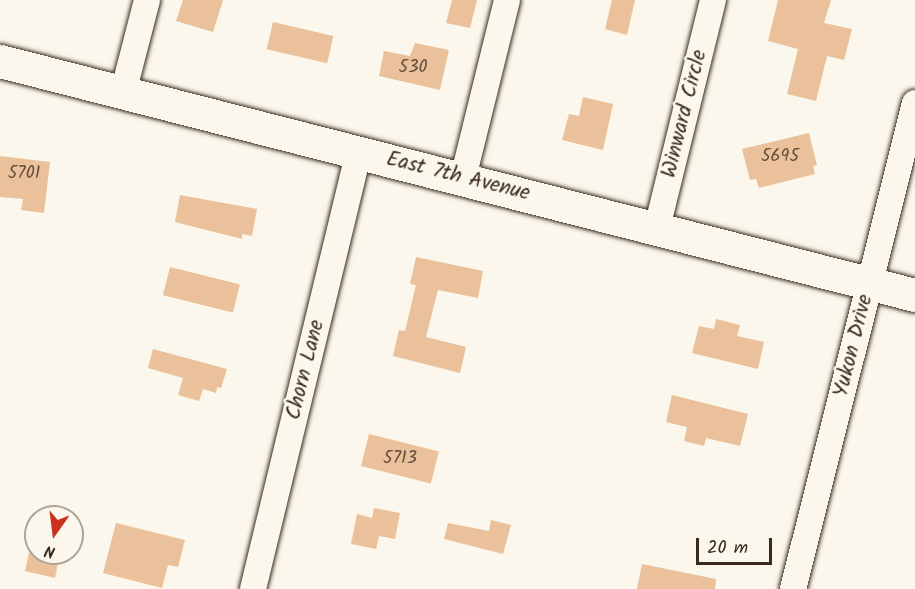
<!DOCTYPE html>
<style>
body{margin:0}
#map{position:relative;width:915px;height:589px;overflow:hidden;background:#fbf7ec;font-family:Kalam,sans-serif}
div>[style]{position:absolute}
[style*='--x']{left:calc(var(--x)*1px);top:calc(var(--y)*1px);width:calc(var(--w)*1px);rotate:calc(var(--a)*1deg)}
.building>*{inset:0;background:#eac19a;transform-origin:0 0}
.roads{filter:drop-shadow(0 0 2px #3b2a1e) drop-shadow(0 0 2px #3b2a1e)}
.minor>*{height:26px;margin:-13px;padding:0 13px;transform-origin:13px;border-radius:13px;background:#fbf7ec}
.major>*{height:33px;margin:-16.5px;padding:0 16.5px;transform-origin:16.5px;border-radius:16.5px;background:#fbf7ec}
span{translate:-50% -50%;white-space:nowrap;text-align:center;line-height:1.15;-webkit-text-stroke:5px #fbf7ec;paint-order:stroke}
.number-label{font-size:18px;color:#67503d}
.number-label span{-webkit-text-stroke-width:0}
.street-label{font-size:21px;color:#3b2a1e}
.north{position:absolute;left:24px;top:505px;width:60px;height:60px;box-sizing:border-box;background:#fbf7ec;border:2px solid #aea59a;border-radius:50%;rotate:194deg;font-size:16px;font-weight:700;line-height:24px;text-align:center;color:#3b2a1e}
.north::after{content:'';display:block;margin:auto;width:21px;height:27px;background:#c8321e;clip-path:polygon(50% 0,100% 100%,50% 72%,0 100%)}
.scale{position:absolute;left:696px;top:538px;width:76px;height:27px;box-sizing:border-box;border:3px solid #3b2a1e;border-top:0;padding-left:8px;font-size:18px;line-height:21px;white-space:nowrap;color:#3b2a1e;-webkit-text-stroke:4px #fbf7ec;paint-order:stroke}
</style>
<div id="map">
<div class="building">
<div style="clip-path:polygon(183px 0,223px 0,213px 32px,176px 21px)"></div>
<div style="clip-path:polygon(452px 0,477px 0,470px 28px,446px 23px)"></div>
<div style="clip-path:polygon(612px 0,635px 0,627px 35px,605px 29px)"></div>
<div style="clip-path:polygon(778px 0,831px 0,824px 23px,852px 29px,844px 60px,827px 56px,816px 101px,787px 94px,798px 49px,768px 41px)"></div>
<div style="left:273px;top:22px;width:62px;height:28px;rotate:13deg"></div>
<div style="clip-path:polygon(415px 43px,449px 50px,440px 90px,379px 76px,384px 51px,410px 56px)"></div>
<div style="clip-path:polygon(583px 97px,613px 104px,603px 150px,562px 140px,569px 114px,579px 116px)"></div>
<div style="clip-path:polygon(809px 133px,817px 165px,813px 166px,815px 174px,759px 188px,756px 179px,750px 180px,742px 149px)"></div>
<div style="clip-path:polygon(0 156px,50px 162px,44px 213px,21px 210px,23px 199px,0 197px)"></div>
<div style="clip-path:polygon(180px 195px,257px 209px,252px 236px,242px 234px,242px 239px,175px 222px)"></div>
<div style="clip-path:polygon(416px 257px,483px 271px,478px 298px,438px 290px,426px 337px,466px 347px,460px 373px,393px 356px,399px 330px,405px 331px,416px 285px,410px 284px)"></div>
<div style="left:170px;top:267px;width:72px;height:29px;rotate:14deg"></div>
<div style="clip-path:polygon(716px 319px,740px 325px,737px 336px,764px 342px,758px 369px,692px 353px,699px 326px,714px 329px)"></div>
<div style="clip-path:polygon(153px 349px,227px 369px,221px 388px,217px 387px,216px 393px,203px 389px,199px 401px,178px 395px,183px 378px,148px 368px)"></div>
<div style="clip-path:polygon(672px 395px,748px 414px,740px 446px,706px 438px,704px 446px,684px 441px,687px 427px,666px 422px)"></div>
<div style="left:369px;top:434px;width:72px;height:33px;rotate:14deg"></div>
<div style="clip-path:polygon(374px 508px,400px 513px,395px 539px,379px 536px,376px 549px,351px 544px,357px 514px,372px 518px)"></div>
<div style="clip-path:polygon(491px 520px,511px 525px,503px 554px,444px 539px,448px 523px,489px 531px)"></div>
<div style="clip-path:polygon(116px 523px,185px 540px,178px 567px,168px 565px,162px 588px,103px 573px)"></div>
<div style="clip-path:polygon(29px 553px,60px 553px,55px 578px,25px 571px)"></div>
<div style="clip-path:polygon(642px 564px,716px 579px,715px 589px,637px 589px)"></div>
</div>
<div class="roads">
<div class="minor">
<div style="--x:123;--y:93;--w:96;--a:-75.5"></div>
<div style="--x:463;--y:178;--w:183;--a:-76.1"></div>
<div style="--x:657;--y:228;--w:235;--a:-76.2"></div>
<div style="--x:253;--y:589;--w:451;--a:-76.4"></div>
<div style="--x:793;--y:589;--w:501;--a:-75.91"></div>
</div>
<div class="major">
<div style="--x:0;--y:61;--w:944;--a:14.35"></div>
</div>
</div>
<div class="number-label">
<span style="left:413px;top:68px">530</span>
<span style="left:780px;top:157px">5695</span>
<span style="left:24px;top:174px">5701</span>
<span style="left:400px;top:459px">5713</span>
</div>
<div class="street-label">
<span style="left:685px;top:114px;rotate:-76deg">Winward Circle</span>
<span style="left:458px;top:177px;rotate:14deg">East 7th Avenue</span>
<span style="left:854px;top:346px;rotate:-76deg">Yukon Drive</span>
<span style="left:306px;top:370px;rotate:-76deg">Chorn Lane</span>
</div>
<div class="north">N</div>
<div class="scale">20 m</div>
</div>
